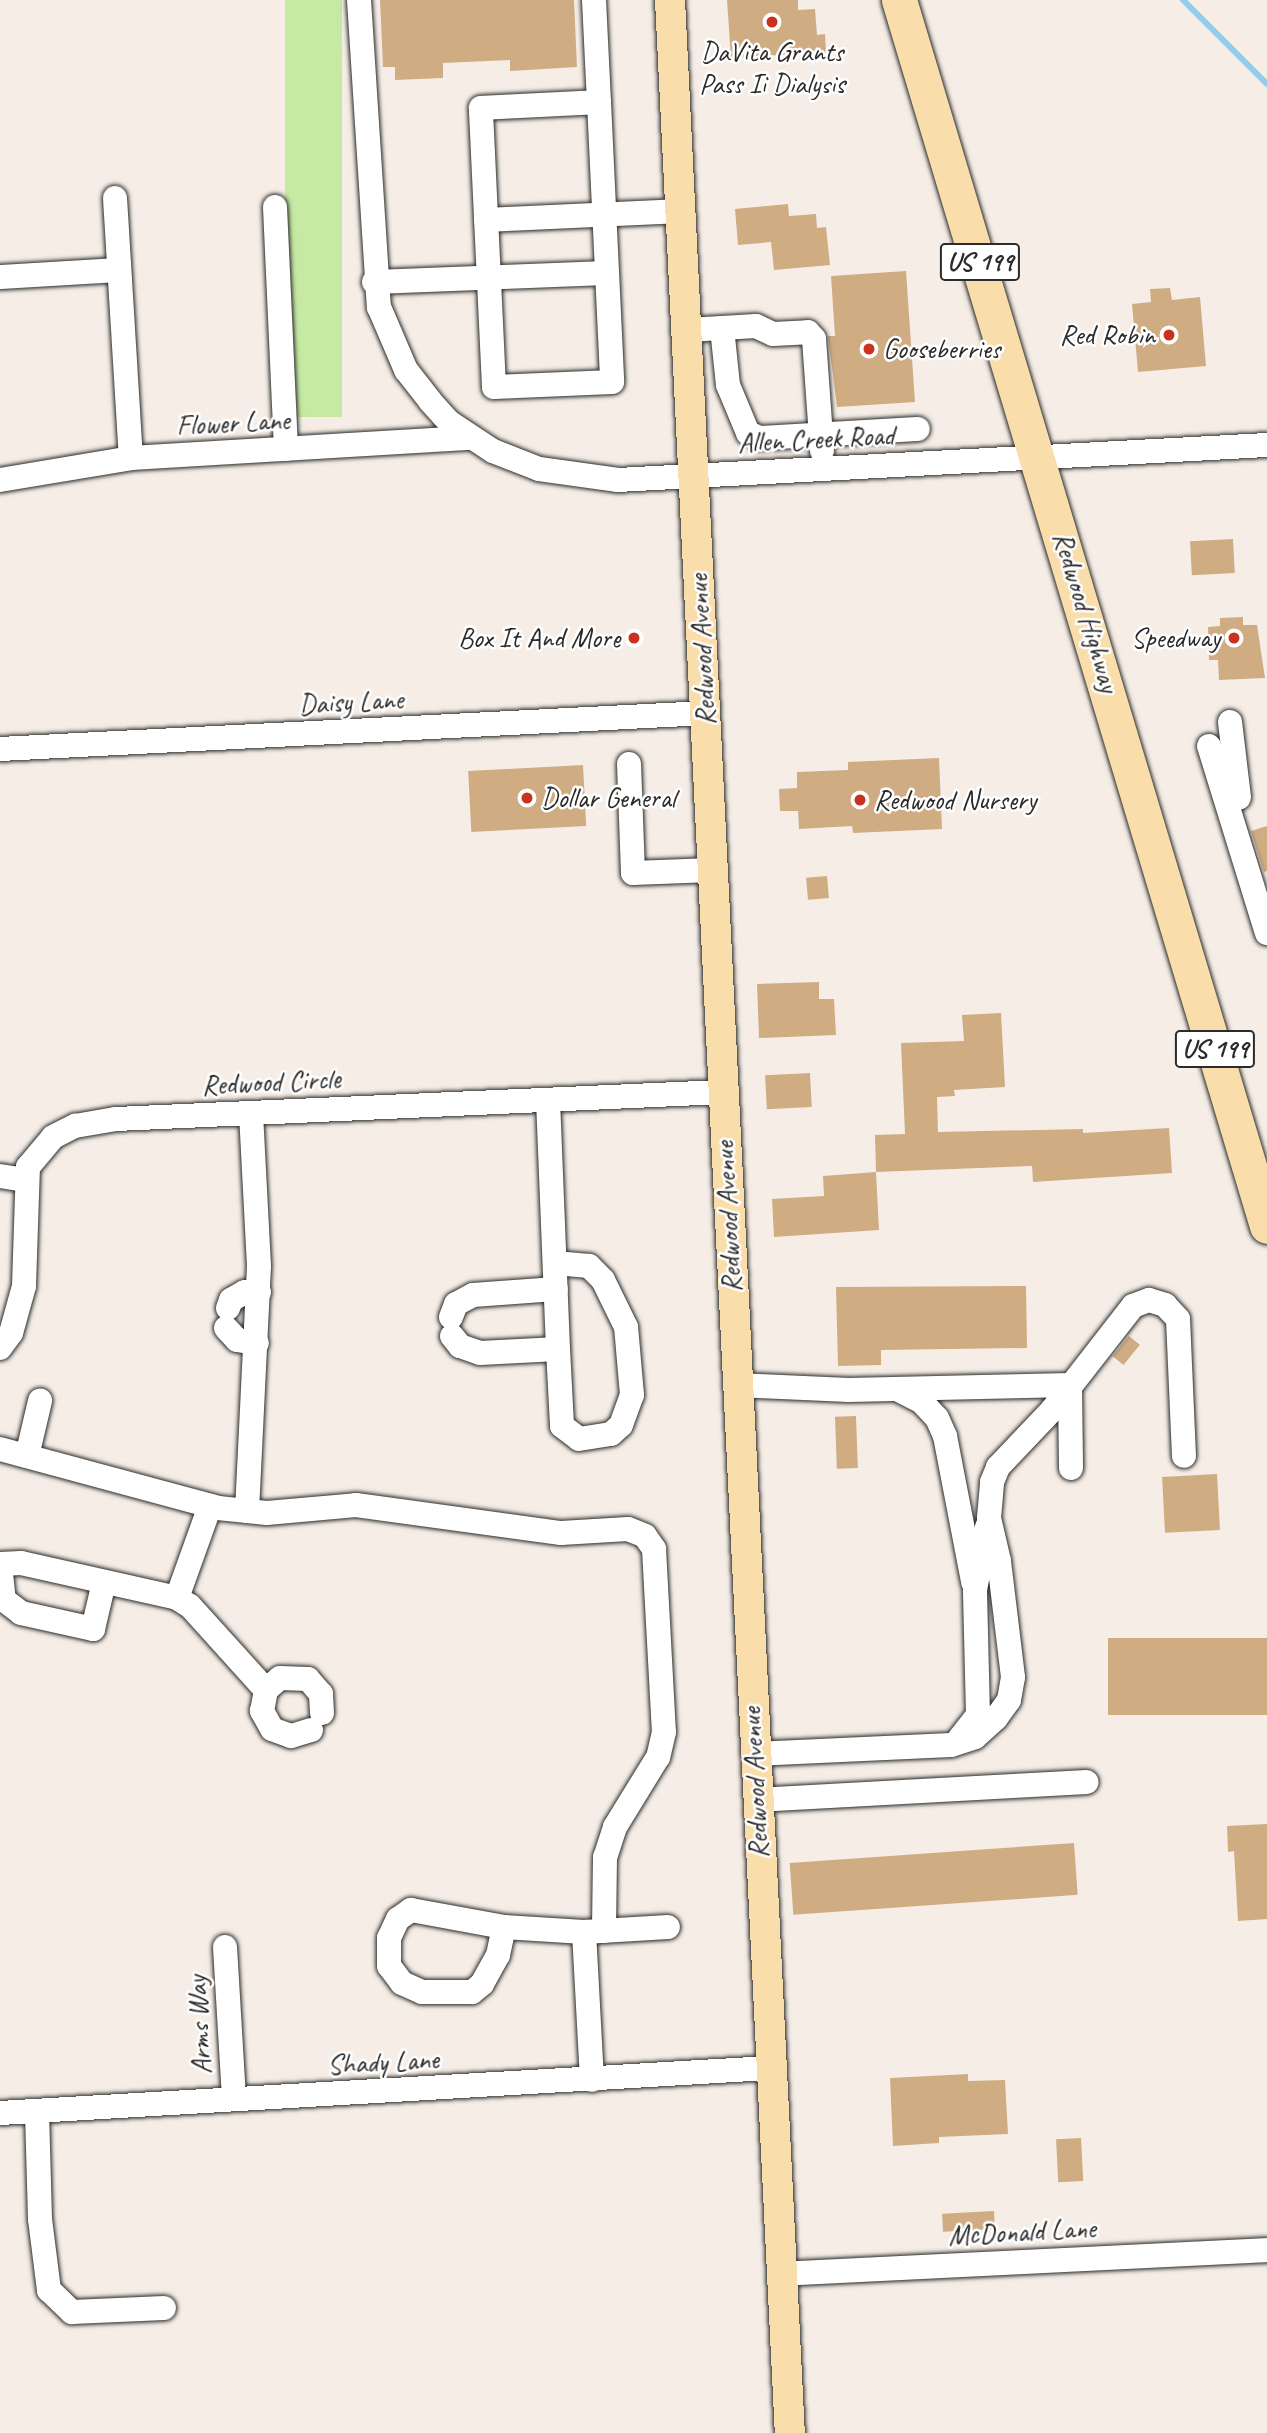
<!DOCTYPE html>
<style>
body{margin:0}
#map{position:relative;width:1267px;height:2433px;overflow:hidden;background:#f6eee6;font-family:Caveat,sans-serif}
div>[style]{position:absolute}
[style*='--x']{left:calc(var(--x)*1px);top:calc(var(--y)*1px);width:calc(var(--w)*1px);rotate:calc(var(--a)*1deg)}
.green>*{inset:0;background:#c6e9a3;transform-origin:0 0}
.stream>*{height:6px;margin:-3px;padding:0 3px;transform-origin:3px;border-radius:3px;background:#90cdf0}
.building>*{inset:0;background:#d0ac83;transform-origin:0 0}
.roads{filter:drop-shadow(0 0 2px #2b2b2b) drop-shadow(0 0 2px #2b2b2b)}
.minor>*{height:24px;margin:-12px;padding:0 12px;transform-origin:12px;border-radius:12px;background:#fff}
.major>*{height:30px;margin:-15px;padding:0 15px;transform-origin:15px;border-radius:15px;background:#f9deab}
.highway>*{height:35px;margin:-17.5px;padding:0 17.5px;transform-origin:17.5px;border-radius:17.5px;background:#f9deab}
.dots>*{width:19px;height:19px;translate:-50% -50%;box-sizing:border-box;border:4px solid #fff;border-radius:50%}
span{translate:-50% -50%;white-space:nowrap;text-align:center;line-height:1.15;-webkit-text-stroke:5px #fff;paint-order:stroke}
.shield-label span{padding:2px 5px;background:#fff;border:2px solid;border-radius:5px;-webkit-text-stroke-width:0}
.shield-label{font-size:26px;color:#2b2b2b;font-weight:700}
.poi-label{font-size:28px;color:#2b2b2b}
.right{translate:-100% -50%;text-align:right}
.left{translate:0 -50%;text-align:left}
.street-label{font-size:28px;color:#2b2b2b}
</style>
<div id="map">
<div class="green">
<div style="left:285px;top:0;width:57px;height:417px"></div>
</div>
<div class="stream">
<div style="--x:1183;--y:0;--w:119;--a:45"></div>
</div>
<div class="building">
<div style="clip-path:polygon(380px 0,574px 0,577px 67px,510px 71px,510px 60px,443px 63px,443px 78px,395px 80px,395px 67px,383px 67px)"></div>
<div style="clip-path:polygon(727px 0,798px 0,798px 10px,815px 9px,817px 35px,825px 34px,826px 52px,731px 58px)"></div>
<div style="clip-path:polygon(788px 204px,789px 216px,816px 214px,817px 228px,826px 227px,830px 265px,774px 270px,771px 242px,738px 245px,735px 209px)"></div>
<div style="clip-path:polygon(906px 271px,915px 402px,837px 407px,828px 336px,835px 336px,831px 276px)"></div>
<div style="clip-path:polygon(1170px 288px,1172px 300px,1200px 297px,1206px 366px,1138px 372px,1132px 304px,1151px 302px,1150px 289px)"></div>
<div style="left:1233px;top:539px;width:34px;height:43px;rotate:87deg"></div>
<div style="clip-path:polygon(1243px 617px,1243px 625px,1257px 625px,1265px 678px,1219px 680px,1218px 660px,1209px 660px,1208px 627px,1220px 626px,1220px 618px)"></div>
<div style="clip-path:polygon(939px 758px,942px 829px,853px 833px,852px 826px,799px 829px,798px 811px,780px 811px,779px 789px,797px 788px,797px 772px,848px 770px,848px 762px)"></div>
<div style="left:583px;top:765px;width:61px;height:115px;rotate:87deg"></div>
<div style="clip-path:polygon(1267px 826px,1267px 871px,1264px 872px,1251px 831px)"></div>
<div style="left:827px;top:876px;width:22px;height:21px;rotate:85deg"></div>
<div style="clip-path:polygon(819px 982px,819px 999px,834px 999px,836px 1035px,759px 1038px,757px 984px)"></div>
<div style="clip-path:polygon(1001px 1013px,1005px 1087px,954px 1090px,955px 1096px,937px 1097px,938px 1132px,1083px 1129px,1083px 1133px,1169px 1128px,1172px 1173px,1033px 1182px,1032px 1166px,876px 1172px,875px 1135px,905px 1134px,901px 1043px,964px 1041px,962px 1015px)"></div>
<div style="left:810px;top:1073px;width:34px;height:45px;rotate:87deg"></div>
<div style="clip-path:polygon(876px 1172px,879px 1230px,774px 1237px,772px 1199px,824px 1196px,823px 1176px)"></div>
<div style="clip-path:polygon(1026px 1286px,1027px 1348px,881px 1350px,881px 1365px,838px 1366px,836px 1287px)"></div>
<div style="left:1129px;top:1336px;width:14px;height:26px;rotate:39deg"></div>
<div style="left:856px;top:1416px;width:52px;height:21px;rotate:88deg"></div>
<div style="left:1217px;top:1474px;width:56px;height:55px;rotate:87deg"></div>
<div style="left:1267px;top:1638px;width:77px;height:159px;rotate:90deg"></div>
<div style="clip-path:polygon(1267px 1824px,1267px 1919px,1238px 1921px,1234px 1851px,1228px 1852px,1227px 1826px)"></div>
<div style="left:1074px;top:1843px;width:52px;height:285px;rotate:86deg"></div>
<div style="clip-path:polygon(968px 2074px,968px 2081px,1005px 2080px,1008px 2134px,939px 2137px,939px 2143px,893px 2146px,890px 2078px)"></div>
<div style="left:1081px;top:2138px;width:43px;height:25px;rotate:87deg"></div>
<div style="left:994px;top:2211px;width:18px;height:52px;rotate:87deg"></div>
</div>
<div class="roads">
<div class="minor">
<div style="--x:359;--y:0;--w:308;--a:86.3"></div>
<div style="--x:379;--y:307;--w:69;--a:66.8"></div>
<div style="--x:406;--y:370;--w:39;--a:52"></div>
<div style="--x:430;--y:401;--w:28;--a:48"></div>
<div style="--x:449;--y:422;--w:53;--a:33.4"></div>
<div style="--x:493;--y:451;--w:49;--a:21.4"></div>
<div style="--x:539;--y:469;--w:80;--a:7.9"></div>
<div style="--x:618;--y:480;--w:650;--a:-3.09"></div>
<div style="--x:594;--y:0;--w:102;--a:87.2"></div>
<div style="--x:599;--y:102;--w:280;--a:87.3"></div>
<div style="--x:612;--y:382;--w:118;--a:177.6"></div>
<div style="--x:494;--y:387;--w:279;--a:-92.7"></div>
<div style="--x:481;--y:108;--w:118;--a:-2.9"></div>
<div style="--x:115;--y:198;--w:260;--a:86.5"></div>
<div style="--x:275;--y:207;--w:242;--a:87.4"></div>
<div style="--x:486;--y:220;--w:195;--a:-2.6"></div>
<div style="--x:0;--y:277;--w:119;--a:-3.4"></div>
<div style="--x:374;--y:282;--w:233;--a:-2.2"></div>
<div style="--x:722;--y:328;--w:57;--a:84"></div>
<div style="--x:728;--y:385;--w:52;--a:67.4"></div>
<div style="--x:748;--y:433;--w:13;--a:23"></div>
<div style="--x:760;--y:438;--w:158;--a:-3.3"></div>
<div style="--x:687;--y:330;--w:69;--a:-3.3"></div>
<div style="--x:756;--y:326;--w:19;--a:25"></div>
<div style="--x:773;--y:334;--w:35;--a:-3"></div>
<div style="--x:808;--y:332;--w:9;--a:49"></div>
<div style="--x:814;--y:339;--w:112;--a:85.9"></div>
<div style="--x:0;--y:480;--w:133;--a:-9.5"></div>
<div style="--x:131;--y:458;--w:340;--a:-3.4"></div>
<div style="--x:1230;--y:722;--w:76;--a:83.2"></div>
<div style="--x:1209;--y:746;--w:196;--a:72.8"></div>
<div style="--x:0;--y:749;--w:706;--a:-2.92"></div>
<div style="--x:629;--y:764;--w:109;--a:87.9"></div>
<div style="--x:633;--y:873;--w:79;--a:-2.2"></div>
<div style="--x:548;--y:1100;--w:249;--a:87.7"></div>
<div style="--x:558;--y:1349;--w:77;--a:87"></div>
<div style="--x:562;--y:1426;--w:21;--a:37"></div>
<div style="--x:579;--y:1439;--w:32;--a:-9"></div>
<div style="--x:611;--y:1434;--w:13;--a:-42"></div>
<div style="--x:621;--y:1425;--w:32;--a:-70"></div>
<div style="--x:632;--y:1395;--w:68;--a:-95"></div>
<div style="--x:626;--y:1327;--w:52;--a:-116.1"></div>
<div style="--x:603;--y:1280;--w:20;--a:-135"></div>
<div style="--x:589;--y:1266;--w:34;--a:-175"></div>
<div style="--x:0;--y:1176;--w:25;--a:9"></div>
<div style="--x:228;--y:1308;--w:9;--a:-69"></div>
<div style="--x:231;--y:1300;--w:16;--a:-30"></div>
<div style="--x:245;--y:1292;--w:14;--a:0"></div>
<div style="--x:451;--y:1317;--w:14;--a:-69"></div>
<div style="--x:456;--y:1304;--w:19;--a:-28"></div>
<div style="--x:473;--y:1295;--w:83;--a:-4.1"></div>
<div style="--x:226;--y:1328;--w:16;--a:47"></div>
<div style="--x:237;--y:1340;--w:20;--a:9"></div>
<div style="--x:452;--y:1336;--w:13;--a:51"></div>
<div style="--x:460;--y:1346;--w:21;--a:19"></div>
<div style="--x:480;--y:1353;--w:78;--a:-2.9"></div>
<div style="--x:0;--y:1348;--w:19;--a:-54"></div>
<div style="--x:11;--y:1333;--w:49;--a:-74.5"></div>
<div style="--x:24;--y:1286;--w:119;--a:-88.1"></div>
<div style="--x:28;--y:1167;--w:39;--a:-50"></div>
<div style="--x:53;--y:1137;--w:25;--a:-27"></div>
<div style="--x:75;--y:1126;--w:42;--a:-9.7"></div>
<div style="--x:116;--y:1119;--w:607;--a:-2.55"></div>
<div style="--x:736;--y:1385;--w:113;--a:2.5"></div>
<div style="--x:849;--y:1390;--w:221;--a:-1.3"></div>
<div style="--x:1070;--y:1385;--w:83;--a:89.3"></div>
<div style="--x:897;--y:1389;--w:27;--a:27"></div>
<div style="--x:921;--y:1401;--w:23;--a:47"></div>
<div style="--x:937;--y:1418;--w:20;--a:66"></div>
<div style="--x:945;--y:1436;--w:149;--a:79.1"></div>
<div style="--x:0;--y:1449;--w:226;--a:15.1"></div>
<div style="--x:218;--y:1508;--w:49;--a:5.8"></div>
<div style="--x:267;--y:1513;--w:89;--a:-5.1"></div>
<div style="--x:356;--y:1505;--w:207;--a:7.8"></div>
<div style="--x:561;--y:1533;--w:67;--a:-3.4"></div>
<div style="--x:628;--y:1529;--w:18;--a:22"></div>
<div style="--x:645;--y:1536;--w:16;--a:55"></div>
<div style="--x:654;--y:1549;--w:183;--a:86.9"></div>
<div style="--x:664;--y:1732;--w:26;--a:103"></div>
<div style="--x:658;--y:1757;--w:82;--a:121.6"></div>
<div style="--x:615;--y:1827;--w:32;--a:108"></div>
<div style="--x:605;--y:1857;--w:74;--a:90.8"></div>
<div style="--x:27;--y:1456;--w:57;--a:-76.7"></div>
<div style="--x:247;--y:1511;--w:245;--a:-87.2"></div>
<div style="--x:259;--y:1266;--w:153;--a:-93"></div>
<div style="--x:0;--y:1564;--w:21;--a:-3"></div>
<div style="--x:21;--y:1563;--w:160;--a:12.6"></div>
<div style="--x:177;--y:1598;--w:15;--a:32"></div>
<div style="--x:190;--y:1606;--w:113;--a:47.9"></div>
<div style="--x:0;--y:1564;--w:36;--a:84"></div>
<div style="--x:4;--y:1600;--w:21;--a:37"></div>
<div style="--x:21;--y:1613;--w:74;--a:12.5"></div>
<div style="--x:93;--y:1629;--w:48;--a:-76.8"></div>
<div style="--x:177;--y:1598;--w:98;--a:-70.3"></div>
<div style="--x:311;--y:1730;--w:21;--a:163"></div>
<div style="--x:291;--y:1736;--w:20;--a:-160"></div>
<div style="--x:272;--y:1729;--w:21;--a:-119"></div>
<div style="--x:262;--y:1711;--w:21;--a:-79"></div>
<div style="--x:266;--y:1690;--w:18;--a:-41"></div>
<div style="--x:280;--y:1678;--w:28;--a:2"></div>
<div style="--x:308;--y:1679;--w:20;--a:49"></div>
<div style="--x:321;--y:1694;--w:19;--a:87"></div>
<div style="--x:960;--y:1738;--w:29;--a:-52"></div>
<div style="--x:978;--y:1715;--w:125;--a:-91.4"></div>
<div style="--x:975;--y:1590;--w:64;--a:-79.2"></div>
<div style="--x:754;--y:1754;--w:197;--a:-2.6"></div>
<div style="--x:951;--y:1745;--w:25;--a:-18"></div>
<div style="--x:975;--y:1737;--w:28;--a:-42"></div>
<div style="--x:996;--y:1718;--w:22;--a:-54"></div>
<div style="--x:1009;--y:1700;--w:23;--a:-80"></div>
<div style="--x:1013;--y:1677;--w:117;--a:-96.9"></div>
<div style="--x:999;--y:1561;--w:44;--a:-103.1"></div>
<div style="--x:989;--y:1518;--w:36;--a:-85"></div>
<div style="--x:992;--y:1482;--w:16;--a:-68"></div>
<div style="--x:998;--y:1467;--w:79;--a:-46.5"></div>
<div style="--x:1052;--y:1410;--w:132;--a:-52.1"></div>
<div style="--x:1133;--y:1306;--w:17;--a:-21"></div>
<div style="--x:1149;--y:1300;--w:17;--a:17"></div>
<div style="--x:1165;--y:1305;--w:19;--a:47"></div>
<div style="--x:1178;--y:1319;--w:137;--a:87.5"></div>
<div style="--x:756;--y:1800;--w:331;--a:-3.1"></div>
<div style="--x:504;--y:1927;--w:29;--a:102"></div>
<div style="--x:498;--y:1955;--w:33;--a:119"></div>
<div style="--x:482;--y:1984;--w:13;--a:141"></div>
<div style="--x:472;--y:1992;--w:50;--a:180"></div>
<div style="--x:422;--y:1992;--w:22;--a:-156"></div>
<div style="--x:402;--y:1983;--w:21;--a:-127"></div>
<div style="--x:389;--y:1966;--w:28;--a:-90"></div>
<div style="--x:389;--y:1938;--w:21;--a:-65"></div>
<div style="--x:398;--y:1919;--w:16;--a:-35"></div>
<div style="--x:411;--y:1910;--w:95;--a:10.4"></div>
<div style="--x:504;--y:1927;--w:80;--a:3.6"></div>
<div style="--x:584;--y:1932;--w:84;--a:-3.4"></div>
<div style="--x:584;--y:1932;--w:148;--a:86.9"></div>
<div style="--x:225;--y:1947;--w:152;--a:86.6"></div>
<div style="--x:37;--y:2112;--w:107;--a:88.4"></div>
<div style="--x:40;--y:2219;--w:72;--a:82.8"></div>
<div style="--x:49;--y:2290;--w:32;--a:44"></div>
<div style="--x:72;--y:2312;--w:92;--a:-2.5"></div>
<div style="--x:0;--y:2113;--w:770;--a:-3.35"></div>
<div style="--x:780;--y:2274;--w:488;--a:-2.8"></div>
</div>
<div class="major">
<div style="--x:670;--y:0;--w:2436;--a:87.18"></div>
</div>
<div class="highway">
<div style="--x:899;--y:0;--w:1280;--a:73.29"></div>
</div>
</div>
<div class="dots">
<div style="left:772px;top:22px;background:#c8321e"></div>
<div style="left:1169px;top:335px;background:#c8321e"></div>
<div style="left:869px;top:349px;background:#c8321e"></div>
<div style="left:634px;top:638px;background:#c8321e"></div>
<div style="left:1234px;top:638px;background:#c8321e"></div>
<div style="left:527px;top:798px;background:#c8321e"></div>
<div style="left:860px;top:800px;background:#c8321e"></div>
</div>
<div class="shield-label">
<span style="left:980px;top:262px">US 199</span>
<span style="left:1215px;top:1049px">US 199</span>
</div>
<div class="poi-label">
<span style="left:772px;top:68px">DaVita Grants<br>Pass Ii Dialysis</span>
<span class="right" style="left:1155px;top:335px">Red Robin</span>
<span class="left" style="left:883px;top:349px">Gooseberries</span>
<span class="right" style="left:620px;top:638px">Box It And More</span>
<span class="right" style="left:1220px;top:638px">Speedway</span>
<span class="left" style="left:541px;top:798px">Dollar General</span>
<span class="left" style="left:874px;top:800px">Redwood Nursery</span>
</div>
<div class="street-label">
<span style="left:233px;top:423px;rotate:-3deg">Flower Lane</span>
<span style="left:816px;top:439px;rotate:-3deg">Allen Creek Road</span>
<span style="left:1086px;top:612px;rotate:73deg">Redwood Highway</span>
<span style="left:702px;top:650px;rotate:-93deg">Redwood Avenue</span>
<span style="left:351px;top:702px;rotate:-3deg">Daisy Lane</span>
<span style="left:271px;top:1082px;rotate:-3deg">Redwood Circle</span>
<span style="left:728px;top:1217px;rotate:-93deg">Redwood Avenue</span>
<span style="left:755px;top:1783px;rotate:-93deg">Redwood Avenue</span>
<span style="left:199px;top:2025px;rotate:-93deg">Arms Way</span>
<span style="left:383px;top:2062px;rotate:-3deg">Shady Lane</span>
<span style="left:1022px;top:2232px;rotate:-3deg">McDonald Lane</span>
</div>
</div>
